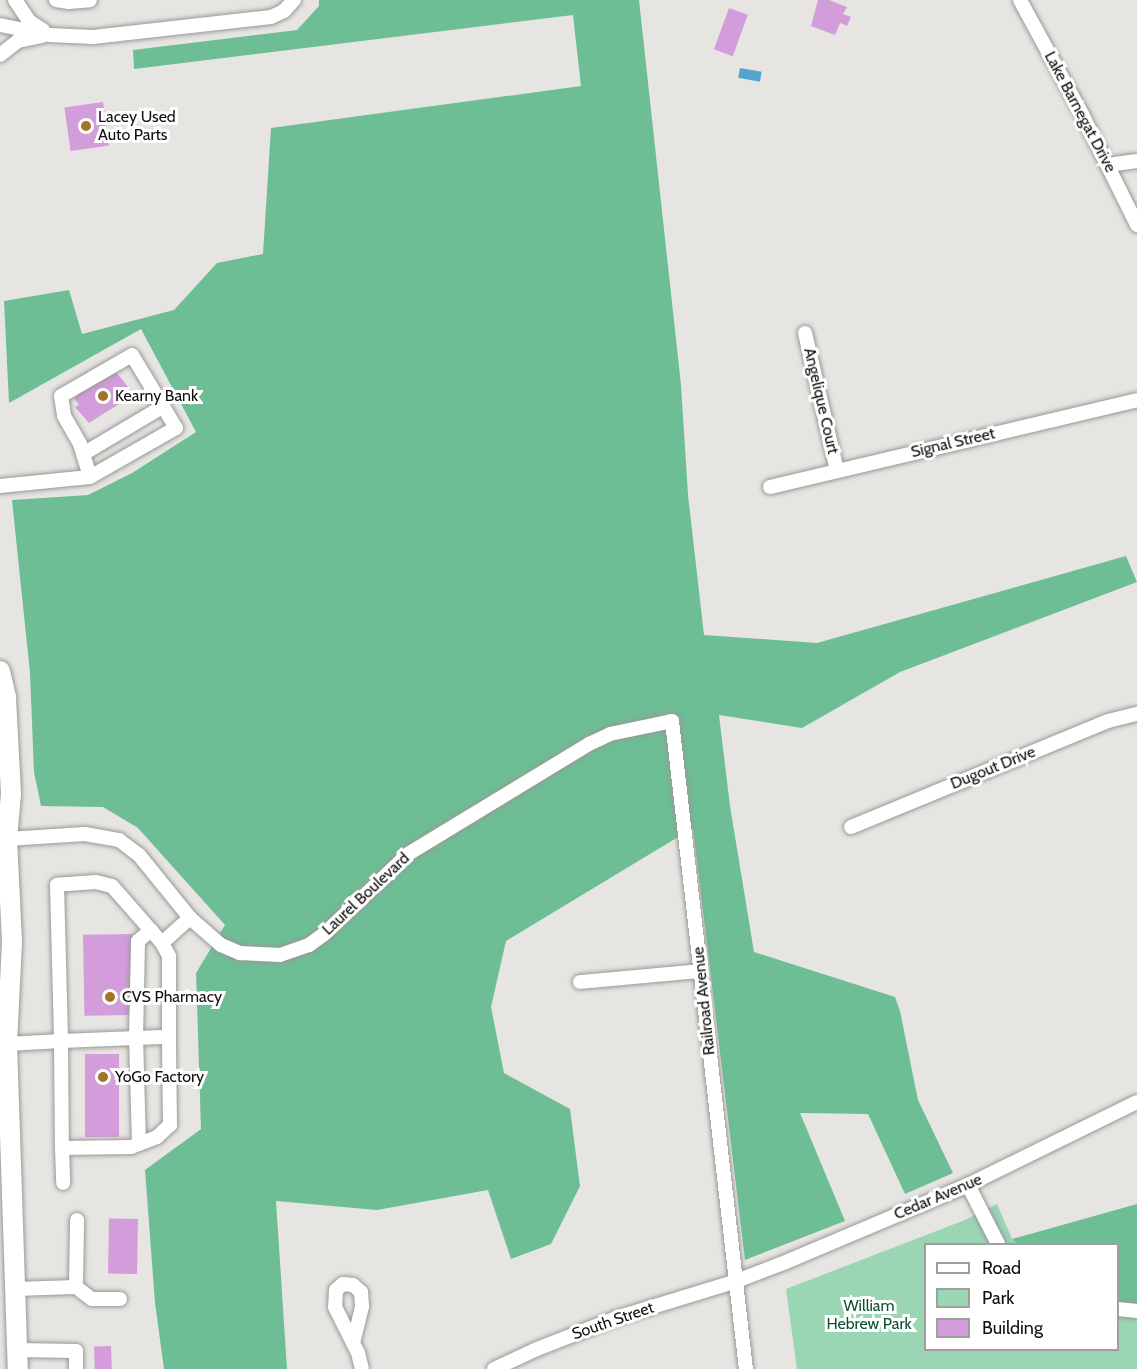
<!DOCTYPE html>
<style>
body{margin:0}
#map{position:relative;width:1137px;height:1369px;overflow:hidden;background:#e7e5e2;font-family:Cabin,sans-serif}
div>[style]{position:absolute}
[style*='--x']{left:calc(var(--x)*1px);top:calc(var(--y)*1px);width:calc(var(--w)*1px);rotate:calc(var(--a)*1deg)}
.green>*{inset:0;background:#9ad5b4}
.forest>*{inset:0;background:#6dbe94}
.water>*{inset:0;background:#53a5d0;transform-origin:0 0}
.building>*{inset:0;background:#d29dda;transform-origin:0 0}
.roads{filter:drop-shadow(0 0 2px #9a9895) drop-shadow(0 0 2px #9a9895)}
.minor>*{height:14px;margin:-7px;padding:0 7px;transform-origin:7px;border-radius:7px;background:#fff}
.highway>*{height:20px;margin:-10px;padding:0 10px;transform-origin:10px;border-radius:10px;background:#fff}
.dots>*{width:16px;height:16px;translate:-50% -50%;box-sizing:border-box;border:3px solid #fff;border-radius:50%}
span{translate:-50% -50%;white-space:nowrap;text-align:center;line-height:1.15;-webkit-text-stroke:6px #fff;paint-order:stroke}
.street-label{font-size:16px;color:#100f0e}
.poi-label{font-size:16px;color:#100f0e}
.left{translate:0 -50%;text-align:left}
.park-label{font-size:16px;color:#0f5034}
.legend{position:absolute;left:924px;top:1243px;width:195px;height:108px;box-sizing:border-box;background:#fff;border:2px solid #9f9f9f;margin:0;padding:8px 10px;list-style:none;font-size:18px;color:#100f0e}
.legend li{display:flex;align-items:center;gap:12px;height:30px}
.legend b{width:30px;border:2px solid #9f9f9f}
</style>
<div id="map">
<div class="green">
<div style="clip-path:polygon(997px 1204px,1012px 1239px,1017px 1244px,926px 1244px,926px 1350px,1118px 1350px,1118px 1308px,1137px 1309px,1137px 1369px,797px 1369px,786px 1289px,965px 1220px)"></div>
</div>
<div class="forest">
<div style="clip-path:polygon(319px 0,639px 0,681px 385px,688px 495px,704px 635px,817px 643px,1126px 556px,1137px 582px,900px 672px,802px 728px,719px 715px,730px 806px,754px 952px,895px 997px,900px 1011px,918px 1100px,953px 1173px,905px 1194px,868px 1114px,800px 1113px,845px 1221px,745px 1260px,693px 828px,506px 941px,491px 1007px,504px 1073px,570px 1109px,580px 1186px,551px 1244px,511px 1259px,488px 1190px,377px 1210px,276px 1201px,287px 1369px,164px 1369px,155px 1303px,145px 1170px,201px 1129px,196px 973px,225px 925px,138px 828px,103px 807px,41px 806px,34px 772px,30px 673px,12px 500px,88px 495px,132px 473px,196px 432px,141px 329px,9px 403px,4px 301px,69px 290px,82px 334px,174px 310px,217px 263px,263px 254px,271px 128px,581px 86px,573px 15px,134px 69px,133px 50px,297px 30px,319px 6px)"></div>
<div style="clip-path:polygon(1137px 1204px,1137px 1309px,1118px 1308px,1118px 1244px,1017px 1244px,1012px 1239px)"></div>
</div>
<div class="water">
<div style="left:740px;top:68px;width:22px;height:10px;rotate:10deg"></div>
</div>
<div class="building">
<div style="clip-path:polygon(818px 0,829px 0,847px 7px,843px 14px,851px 17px,847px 26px,840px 23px,835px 35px,811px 26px)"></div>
<div style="left:729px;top:8px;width:20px;height:44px;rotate:20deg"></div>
<div style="left:103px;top:102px;width:44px;height:39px;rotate:82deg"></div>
<div style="clip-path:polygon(115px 371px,129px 388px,126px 390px,130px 397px,89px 423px,75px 407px,79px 405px,74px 398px,78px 395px,70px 383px,87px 372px,94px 383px)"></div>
<div style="left:132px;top:934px;width:81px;height:49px;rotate:89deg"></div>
<div style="left:85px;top:1054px;width:34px;height:83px"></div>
<div style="left:138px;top:1219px;width:55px;height:29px;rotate:91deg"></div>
<div style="left:111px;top:1346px;width:23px;height:17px;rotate:88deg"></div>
</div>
<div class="roads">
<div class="minor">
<div style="--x:15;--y:0;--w:25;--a:56"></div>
<div style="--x:29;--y:21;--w:17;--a:33"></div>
<div style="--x:56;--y:0;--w:13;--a:9"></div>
<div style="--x:69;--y:2;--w:21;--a:-5"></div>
<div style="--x:1020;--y:0;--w:130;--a:61.5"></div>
<div style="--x:1082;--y:114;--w:124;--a:63.6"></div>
<div style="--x:0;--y:25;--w:51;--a:11.3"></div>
<div style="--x:50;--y:35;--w:43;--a:2.7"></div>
<div style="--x:93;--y:37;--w:179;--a:-6.4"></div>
<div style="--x:271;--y:17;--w:14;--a:-25"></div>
<div style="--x:284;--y:11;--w:15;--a:-48"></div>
<div style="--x:0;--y:55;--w:23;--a:-38"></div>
<div style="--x:18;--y:41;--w:25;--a:-12"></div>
<div style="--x:1108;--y:165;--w:29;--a:-8"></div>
<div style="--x:805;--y:333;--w:141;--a:76.9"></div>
<div style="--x:83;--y:454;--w:92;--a:-30.7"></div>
<div style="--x:0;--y:486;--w:90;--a:-5.7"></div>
<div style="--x:90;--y:477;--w:99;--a:-29.7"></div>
<div style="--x:176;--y:428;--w:85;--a:-121.1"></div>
<div style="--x:132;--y:355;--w:82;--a:150"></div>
<div style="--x:61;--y:396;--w:20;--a:81"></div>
<div style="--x:64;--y:416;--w:32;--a:60"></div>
<div style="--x:80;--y:444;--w:34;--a:73"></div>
<div style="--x:770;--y:487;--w:377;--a:-13.3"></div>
<div style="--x:851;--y:827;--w:278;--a:-22.4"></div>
<div style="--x:1108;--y:721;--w:30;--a:-14"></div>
<div style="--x:3;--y:843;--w:6;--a:-45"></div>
<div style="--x:7;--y:839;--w:78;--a:-3.7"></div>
<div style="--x:85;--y:834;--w:35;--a:10"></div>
<div style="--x:119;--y:840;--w:25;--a:37"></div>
<div style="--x:139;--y:855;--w:81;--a:51"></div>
<div style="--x:190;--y:918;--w:41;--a:41.1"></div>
<div style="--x:221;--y:945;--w:21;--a:23"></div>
<div style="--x:240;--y:953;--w:40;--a:2.9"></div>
<div style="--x:280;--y:955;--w:31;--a:-19"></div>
<div style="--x:309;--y:945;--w:17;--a:-36"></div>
<div style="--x:323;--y:935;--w:117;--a:-43.6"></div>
<div style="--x:408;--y:854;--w:212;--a:-31.3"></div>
<div style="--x:589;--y:744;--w:23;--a:-25"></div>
<div style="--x:610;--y:734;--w:63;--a:-11.8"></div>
<div style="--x:672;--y:721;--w:652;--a:83.49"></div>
<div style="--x:162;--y:943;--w:38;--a:-42"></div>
<div style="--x:580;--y:982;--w:121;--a:-5.2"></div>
<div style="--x:7;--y:1044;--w:54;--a:-3.2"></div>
<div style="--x:61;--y:1041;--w:75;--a:-2.3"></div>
<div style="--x:136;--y:1038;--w:33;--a:-2"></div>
<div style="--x:169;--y:1037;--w:81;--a:-90"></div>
<div style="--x:169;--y:956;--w:15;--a:-118"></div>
<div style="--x:162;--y:943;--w:76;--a:-131.3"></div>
<div style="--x:112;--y:886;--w:16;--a:-166"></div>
<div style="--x:96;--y:882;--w:39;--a:176"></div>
<div style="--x:57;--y:885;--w:156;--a:88.5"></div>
<div style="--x:61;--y:1041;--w:107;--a:89.5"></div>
<div style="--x:62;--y:1148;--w:69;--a:-0.8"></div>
<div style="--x:131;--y:1147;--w:28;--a:-21"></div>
<div style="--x:157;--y:1137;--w:18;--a:-43"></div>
<div style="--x:170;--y:1125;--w:88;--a:-90.7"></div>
<div style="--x:139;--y:1144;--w:106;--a:-91.6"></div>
<div style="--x:136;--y:1038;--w:97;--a:-88.8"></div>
<div style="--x:138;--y:941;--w:17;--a:-40"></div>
<div style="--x:62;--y:1148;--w:35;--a:88"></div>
<div style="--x:968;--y:1185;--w:66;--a:63"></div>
<div style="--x:76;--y:1287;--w:67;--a:-89.1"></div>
<div style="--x:15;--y:1289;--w:61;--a:-1.9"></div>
<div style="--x:76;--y:1287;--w:20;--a:37"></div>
<div style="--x:92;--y:1299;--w:28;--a:0"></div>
<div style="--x:1118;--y:1309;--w:19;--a:6"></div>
<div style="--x:353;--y:1343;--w:38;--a:-76"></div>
<div style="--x:362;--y:1306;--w:14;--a:-94"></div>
<div style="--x:361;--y:1292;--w:11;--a:-139"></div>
<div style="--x:353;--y:1285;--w:10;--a:-174"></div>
<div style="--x:343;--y:1284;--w:9;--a:139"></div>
<div style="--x:336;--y:1290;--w:17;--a:93"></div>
<div style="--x:335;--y:1307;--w:51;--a:63.4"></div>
<div style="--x:358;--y:1353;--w:16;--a:76"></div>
<div style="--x:17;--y:1350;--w:59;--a:1"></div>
<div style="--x:76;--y:1351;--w:18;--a:90"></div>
<div style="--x:494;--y:1369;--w:47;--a:-24.9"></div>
<div style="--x:537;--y:1349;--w:85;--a:-21.4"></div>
<div style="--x:616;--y:1318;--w:123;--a:-17"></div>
<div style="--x:734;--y:1282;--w:50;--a:-21"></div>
<div style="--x:781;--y:1264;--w:203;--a:-22.9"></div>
<div style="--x:968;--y:1185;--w:188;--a:-26.2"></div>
</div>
<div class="highway">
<div style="--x:0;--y:671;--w:28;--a:77"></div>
<div style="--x:6;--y:698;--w:96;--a:87"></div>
<div style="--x:11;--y:794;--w:45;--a:95.1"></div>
<div style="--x:7;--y:839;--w:103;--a:87.2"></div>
<div style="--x:12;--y:942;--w:102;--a:92.8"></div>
<div style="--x:7;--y:1044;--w:325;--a:88.1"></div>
</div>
</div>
<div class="dots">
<div style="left:86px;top:126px;background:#a47228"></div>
<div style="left:103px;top:396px;background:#a47228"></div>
<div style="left:110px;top:997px;background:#a47228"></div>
<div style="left:103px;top:1077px;background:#a47228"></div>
</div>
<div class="street-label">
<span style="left:1080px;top:112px;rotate:62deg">Lake Barnegat Drive</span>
<span style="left:821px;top:401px;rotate:77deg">Angelique Court</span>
<span style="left:953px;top:443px;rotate:-13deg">Signal Street</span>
<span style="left:993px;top:768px;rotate:-22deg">Dugout Drive</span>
<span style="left:366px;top:894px;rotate:-43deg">Laurel Boulevard</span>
<span style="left:704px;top:1001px;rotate:-96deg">Railroad Avenue</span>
<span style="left:938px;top:1197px;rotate:-23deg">Cedar Avenue</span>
<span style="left:613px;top:1321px;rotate:-19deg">South Street</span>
</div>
<div class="poi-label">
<span class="left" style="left:98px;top:126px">Lacey Used<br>Auto Parts</span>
<span class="left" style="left:115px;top:396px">Kearny Bank</span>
<span class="left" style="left:122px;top:997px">CVS Pharmacy</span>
<span class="left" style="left:115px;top:1077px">YoGo Factory</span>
</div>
<div class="park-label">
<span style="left:869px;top:1315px">William<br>Hebrew Park</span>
</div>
<ul class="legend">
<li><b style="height:8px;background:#fff"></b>Road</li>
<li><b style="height:16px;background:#9ad5b4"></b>Park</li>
<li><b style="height:16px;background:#d29dda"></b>Building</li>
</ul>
</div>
